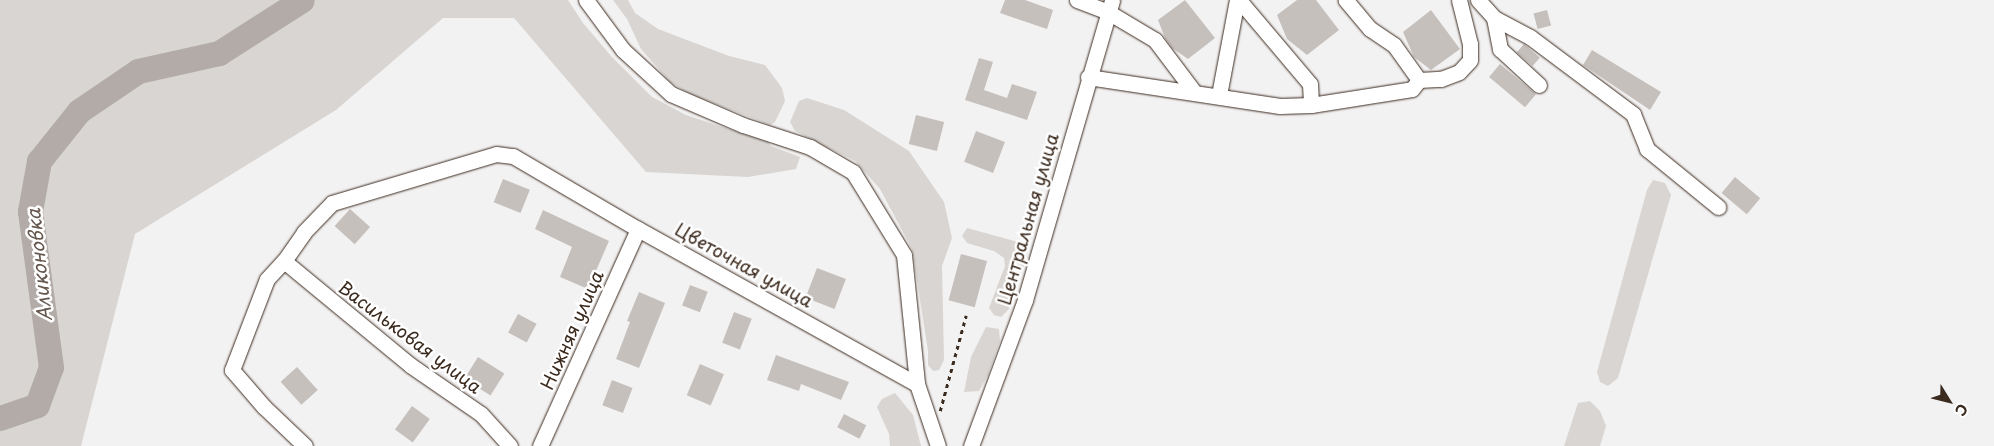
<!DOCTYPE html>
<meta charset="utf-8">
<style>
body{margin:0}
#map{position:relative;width:1994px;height:446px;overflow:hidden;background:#f3f2f2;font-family:"Playpen Sans",sans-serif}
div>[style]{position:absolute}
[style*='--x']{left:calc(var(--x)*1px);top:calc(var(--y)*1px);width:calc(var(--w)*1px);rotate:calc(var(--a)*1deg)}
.green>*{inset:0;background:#d8d5d2}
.river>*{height:25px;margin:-12.5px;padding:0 12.5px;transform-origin:12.5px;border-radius:12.5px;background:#b2aba7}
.building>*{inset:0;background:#c6c0bd;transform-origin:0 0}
.path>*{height:2.5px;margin-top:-1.25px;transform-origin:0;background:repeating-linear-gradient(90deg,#3b2a1e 0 4px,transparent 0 8px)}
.roads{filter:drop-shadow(0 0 1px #3b2a1e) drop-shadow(0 0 1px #3b2a1e)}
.minor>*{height:15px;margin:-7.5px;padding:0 7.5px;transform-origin:7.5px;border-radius:7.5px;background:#fff}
span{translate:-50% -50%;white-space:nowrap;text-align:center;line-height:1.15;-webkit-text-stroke:5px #fff;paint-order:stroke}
.street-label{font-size:18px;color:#3b2a1e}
.water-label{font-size:19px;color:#65574e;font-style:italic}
.north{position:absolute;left:1924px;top:376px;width:50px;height:50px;-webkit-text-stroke:4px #fff;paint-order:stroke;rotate:126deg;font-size:14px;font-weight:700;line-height:20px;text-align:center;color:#3b2a1e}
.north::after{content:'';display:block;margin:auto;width:18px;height:22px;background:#3b2a1e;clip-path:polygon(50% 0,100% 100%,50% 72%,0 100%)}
</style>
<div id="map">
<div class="green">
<div style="clip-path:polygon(0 0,568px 0,583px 23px,612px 57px,652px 97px,686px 115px,768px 142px,771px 146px,800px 157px,796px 169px,748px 177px,646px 172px,514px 18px,443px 18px,336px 110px,135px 234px,81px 446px,0 446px)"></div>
<div style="clip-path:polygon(613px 0,628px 0,635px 13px,658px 29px,729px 56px,765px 65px,782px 88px,785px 101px,775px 122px,770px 125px,690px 94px,670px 82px,641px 49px,627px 19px)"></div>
<div style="clip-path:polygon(807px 98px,844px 110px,909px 151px,944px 202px,952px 238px,942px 266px,944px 360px,939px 370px,933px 371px,928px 365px,928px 351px,912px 249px,880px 189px,855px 161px,795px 131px,790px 122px,799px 101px)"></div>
<div style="clip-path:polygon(1653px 180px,1665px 183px,1671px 195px,1618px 378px,1608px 386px,1600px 382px,1597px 372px,1647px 190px)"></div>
<div style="clip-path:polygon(967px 228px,1022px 243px,1027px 256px,1009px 309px,1001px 317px,994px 315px,989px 308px,1005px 266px,1004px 258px,994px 251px,967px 243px,962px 236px)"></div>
<div style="clip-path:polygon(986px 327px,999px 329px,1000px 341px,988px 375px,979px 391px,964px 392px,971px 357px)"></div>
<div style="clip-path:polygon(895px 393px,913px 415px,921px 446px,890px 446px,889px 434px,877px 407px,882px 399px)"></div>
<div style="clip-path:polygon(1590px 401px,1600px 411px,1606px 426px,1600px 446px,1564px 446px,1578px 403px)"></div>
</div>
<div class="river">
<div style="--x:0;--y:418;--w:39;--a:-19"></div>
<div style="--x:37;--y:405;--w:40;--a:-69.8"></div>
<div style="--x:51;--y:367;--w:157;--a:-97.7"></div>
<div style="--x:30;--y:211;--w:51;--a:-79.8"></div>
<div style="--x:39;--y:161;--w:64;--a:-51.3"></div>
<div style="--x:79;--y:111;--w:71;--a:-34.1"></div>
<div style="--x:138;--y:71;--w:83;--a:-12.5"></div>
<div style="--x:219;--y:53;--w:98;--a:-32.6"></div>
</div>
<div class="building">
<div style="clip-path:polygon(1005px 0,1025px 0,1053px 10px,1047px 29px,1000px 13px)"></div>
<div style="clip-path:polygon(1185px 0,1215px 38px,1188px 59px,1172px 48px,1165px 38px,1158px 20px)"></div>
<div style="clip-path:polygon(1297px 0,1316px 0,1339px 30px,1307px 55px,1287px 39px,1277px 15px)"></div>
<div style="clip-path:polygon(1431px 10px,1460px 49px,1431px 70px,1414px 57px,1403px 32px)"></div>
<div style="left:1547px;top:10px;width:16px;height:14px;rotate:75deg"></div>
<div style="left:1524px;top:44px;width:21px;height:11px;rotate:41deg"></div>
<div style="clip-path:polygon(1592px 50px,1661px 92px,1650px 110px,1583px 65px)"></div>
<div style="clip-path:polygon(979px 58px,993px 62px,984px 90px,1007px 98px,1012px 84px,1037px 92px,1027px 120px,965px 100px)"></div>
<div style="left:1500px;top:64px;width:47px;height:17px;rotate:40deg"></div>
<div style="left:916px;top:115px;width:29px;height:30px;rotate:14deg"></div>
<div style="left:976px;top:131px;width:31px;height:33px;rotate:21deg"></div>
<div style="left:1735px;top:177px;width:33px;height:21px;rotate:40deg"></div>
<div style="left:503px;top:179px;width:29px;height:25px;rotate:22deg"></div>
<div style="left:350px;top:209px;width:27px;height:23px;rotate:42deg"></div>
<div style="clip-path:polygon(543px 210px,609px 241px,588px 289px,560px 277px,572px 247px,535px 229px)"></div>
<div style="left:961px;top:254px;width:27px;height:48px;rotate:15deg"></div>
<div style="left:817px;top:268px;width:31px;height:32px;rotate:21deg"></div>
<div style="left:690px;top:285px;width:19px;height:22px;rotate:21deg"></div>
<div style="clip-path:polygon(639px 292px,665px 303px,639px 368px,616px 359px,630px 322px,627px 321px)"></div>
<div style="left:734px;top:312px;width:19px;height:33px;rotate:21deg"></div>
<div style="left:518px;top:314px;width:21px;height:21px;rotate:28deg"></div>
<div style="clip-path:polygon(776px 355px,849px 382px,841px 400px,801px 384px,799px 391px,767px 380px)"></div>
<div style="left:478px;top:357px;width:31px;height:26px;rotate:32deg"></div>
<div style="left:700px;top:364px;width:26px;height:34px;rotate:23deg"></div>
<div style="left:297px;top:367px;width:31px;height:22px;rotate:48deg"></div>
<div style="left:612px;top:380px;width:22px;height:27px;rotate:21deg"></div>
<div style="left:412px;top:406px;width:22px;height:29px;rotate:36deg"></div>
<div style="left:844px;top:414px;width:25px;height:15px;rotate:27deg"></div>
</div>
<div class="path">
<div style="--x:940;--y:411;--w:99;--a:-74.8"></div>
</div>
<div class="roads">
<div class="minor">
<div style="--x:586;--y:0;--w:62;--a:53.5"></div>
<div style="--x:623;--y:50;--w:65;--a:42.5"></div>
<div style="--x:671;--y:94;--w:78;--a:23.3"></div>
<div style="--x:743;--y:125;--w:71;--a:18.2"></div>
<div style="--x:810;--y:147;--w:50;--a:30.2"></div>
<div style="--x:853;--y:172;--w:97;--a:58.4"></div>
<div style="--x:904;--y:255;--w:130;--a:84.2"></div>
<div style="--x:917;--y:384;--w:65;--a:71.3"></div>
<div style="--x:1077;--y:0;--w:33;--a:21"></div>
<div style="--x:1108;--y:12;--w:55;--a:30.8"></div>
<div style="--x:1155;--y:40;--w:66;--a:53"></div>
<div style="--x:1239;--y:0;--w:110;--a:49.8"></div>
<div style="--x:1310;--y:84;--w:21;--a:87"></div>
<div style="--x:1478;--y:0;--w:24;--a:48"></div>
<div style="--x:1494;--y:18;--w:32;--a:79"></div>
<div style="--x:1500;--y:49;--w:53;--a:42.7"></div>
<div style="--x:1494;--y:18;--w:41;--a:27.8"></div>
<div style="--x:1530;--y:37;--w:129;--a:36.8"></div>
<div style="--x:1633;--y:114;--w:38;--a:68"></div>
<div style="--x:1647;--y:149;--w:92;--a:39.2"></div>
<div style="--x:1088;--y:77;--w:194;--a:8.6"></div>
<div style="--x:1280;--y:106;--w:31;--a:-2"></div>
<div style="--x:1311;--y:105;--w:102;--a:-9"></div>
<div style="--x:1412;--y:89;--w:11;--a:-52"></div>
<div style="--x:1419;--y:80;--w:43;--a:-125.5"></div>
<div style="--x:1394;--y:45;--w:29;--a:-146"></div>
<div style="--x:1370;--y:29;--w:38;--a:-130"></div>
<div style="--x:1419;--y:80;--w:22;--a:-3"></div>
<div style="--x:1441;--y:79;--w:19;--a:-21"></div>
<div style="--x:1459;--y:72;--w:16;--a:-47"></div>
<div style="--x:1470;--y:60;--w:16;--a:-90"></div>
<div style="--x:1470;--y:44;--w:45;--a:-104"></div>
<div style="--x:1219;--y:95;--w:97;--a:-79.3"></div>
<div style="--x:284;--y:261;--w:163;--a:39.5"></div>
<div style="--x:410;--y:365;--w:86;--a:34.6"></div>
<div style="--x:481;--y:414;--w:43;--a:47.8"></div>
<div style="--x:305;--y:446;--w:57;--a:-136.4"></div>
<div style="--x:264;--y:407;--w:49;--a:-130.9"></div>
<div style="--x:232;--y:370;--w:97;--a:-69"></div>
<div style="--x:267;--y:279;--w:25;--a:-47"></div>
<div style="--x:284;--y:261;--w:35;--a:-55"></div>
<div style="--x:304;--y:232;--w:40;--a:-46"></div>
<div style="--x:332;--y:203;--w:171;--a:-16.6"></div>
<div style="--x:496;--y:154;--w:17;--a:7"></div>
<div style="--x:513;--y:156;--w:145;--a:30.3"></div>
<div style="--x:638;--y:229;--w:319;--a:29.1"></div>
<div style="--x:540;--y:446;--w:238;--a:-65.7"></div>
<div style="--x:971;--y:446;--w:156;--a:-69.7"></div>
<div style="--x:1025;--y:300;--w:312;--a:-73.8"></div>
</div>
</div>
<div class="street-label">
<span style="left:1028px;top:219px;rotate:-74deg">Центральная улица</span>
<span style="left:744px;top:265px;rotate:29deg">Цветочная улица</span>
<span style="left:572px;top:330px;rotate:-66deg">Нижняя улица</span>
<span style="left:410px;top:337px;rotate:37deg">Васильковая улица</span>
</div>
<div class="water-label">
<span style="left:39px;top:265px;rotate:-96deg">Аликоновка</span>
</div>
<div class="north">С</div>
</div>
